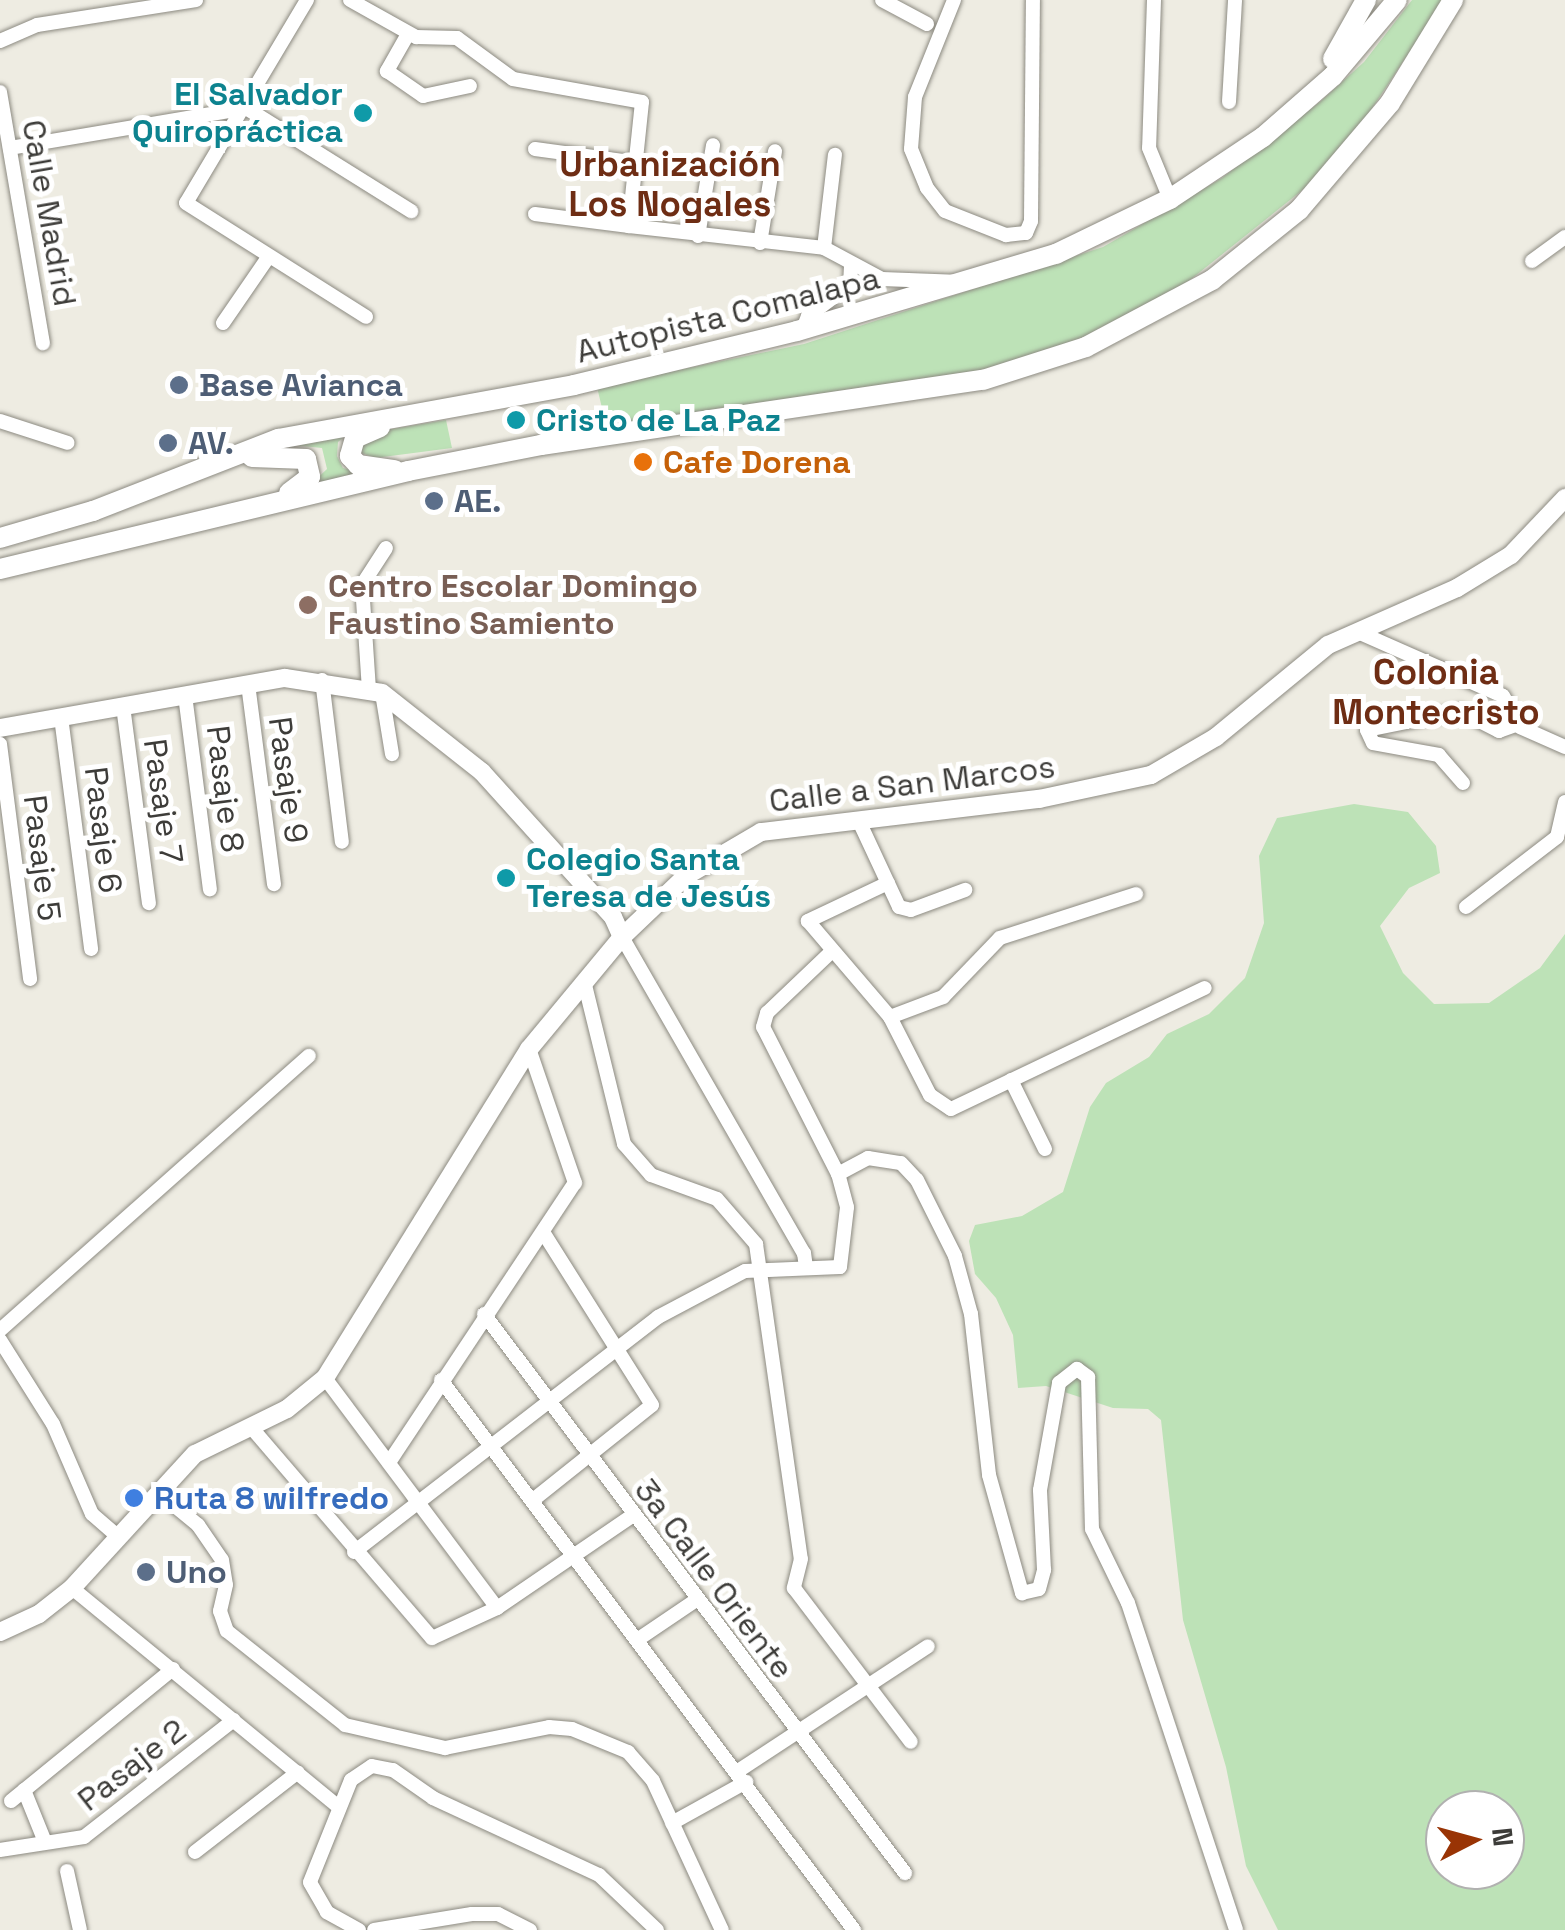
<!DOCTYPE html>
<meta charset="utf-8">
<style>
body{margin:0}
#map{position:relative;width:1565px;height:1930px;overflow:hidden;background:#eeece2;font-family:"Space Grotesk",sans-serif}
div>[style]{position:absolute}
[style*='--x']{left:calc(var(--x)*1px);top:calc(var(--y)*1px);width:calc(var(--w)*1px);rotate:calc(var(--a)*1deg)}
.green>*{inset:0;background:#bde2b7}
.roads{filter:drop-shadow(0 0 2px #8c8a81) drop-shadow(0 0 2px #8c8a81)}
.minor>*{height:14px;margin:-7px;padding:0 7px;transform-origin:7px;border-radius:7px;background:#fff}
.major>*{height:18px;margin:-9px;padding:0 9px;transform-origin:9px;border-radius:9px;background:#fff}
.highway>*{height:20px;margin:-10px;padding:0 10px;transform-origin:10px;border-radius:10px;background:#fff}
.dots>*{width:28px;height:28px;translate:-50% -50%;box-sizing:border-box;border:5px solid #fff;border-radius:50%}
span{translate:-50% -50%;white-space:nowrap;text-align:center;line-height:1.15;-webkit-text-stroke:10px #fff;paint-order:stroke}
.culture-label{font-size:32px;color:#0d838f;font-weight:700}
.right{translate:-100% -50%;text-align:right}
.left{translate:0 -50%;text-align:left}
.street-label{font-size:32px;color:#3d3c39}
.service-label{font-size:32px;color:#4e5e75;font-weight:700}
.food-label{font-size:32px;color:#c56008;font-weight:700}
.education-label{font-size:32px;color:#785e54;font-weight:700}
.shop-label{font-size:32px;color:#366cbe;font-weight:700}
.neighbourhood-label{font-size:35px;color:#6e2d14;font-weight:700}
.north{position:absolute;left:1425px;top:1790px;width:100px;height:100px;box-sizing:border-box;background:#fff;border:2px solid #b1b1b0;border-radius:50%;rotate:84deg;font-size:28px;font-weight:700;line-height:40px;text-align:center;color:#3d3c39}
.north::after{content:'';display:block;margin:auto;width:35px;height:45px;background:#993405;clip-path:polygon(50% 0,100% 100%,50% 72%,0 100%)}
</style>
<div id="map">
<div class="green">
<div style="clip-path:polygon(1412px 0,1444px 0,1335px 164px,1180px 288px,1081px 339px,996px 368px,606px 425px,597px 387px,804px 344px,1103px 247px,1222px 178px,1321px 101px,1364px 62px)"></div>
<div style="clip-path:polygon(446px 420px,452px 448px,375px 458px,362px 453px,360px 443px,386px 430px)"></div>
<div style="clip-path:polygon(354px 427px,338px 442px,337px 456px,343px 468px,363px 473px,308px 487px,327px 469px,322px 448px,282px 444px)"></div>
<div style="clip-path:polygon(evenodd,1354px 804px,1408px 812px,1436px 846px,1440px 873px,1409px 888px,1380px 926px,1403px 973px,1434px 1004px,1489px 1003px,1540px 968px,1565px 934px,1565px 1930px,1278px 1930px,1246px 1866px,1226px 1767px,1183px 1620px,1161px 1420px,1148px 1409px,1113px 1408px,1046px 1386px,1018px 1388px,1013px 1335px,996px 1298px,975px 1274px,969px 1241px,975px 1225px,1022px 1216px,1063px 1192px,1090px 1107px,1106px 1083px,1149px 1057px,1167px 1034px,1209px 1014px,1245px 978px,1264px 923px,1259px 856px,1277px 818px,1354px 804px,1445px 1810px,1505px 1810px,1505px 1870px,1445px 1870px,1445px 1810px)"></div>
</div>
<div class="roads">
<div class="minor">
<div style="--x:307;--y:0;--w:236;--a:120.8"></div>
<div style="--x:186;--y:203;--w:213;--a:32.3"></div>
<div style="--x:350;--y:0;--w:76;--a:29.3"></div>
<div style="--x:416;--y:37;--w:41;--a:1.4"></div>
<div style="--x:457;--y:38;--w:69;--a:36.2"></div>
<div style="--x:513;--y:79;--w:131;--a:10.1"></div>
<div style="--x:642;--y:102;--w:125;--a:96"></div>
<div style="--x:629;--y:226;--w:196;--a:6.4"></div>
<div style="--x:824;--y:248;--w:66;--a:28.1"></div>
<div style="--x:882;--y:279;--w:79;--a:2.2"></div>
<div style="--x:882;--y:0;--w:51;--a:28.1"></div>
<div style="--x:954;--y:0;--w:105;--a:111.9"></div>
<div style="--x:915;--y:97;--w:52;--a:94.4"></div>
<div style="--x:911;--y:149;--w:42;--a:67.7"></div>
<div style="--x:927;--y:188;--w:29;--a:52"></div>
<div style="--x:945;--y:211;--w:66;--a:21.5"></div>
<div style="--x:1006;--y:235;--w:20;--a:-6"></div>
<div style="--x:1026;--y:233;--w:13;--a:-67"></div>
<div style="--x:1031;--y:221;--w:221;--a:-89.5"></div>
<div style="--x:1154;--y:0;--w:148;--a:91.9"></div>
<div style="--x:1149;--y:148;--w:55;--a:67.6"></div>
<div style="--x:408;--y:34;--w:43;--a:119.6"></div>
<div style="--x:387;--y:71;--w:44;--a:34.8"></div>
<div style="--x:423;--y:96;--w:48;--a:-12"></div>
<div style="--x:0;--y:41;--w:40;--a:-23.4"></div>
<div style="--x:37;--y:25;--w:161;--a:-8.9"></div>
<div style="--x:0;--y:92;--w:255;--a:80.3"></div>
<div style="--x:1229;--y:102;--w:102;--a:-86.6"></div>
<div style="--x:10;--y:148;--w:239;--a:-9.6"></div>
<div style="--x:246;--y:108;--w:195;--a:32"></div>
<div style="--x:535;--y:149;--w:105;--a:7.7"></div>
<div style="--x:535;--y:214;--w:95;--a:7.3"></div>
<div style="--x:698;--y:236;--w:92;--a:-80.6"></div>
<div style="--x:760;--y:243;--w:93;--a:-80.7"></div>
<div style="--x:824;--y:248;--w:94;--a:-83.3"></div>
<div style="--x:1532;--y:261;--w:41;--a:-36"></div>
<div style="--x:223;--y:323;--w:81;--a:-55.5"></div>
<div style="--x:803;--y:329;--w:14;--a:-69"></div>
<div style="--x:808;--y:316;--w:52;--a:-36.4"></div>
<div style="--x:850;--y:285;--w:19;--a:-87"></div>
<div style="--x:0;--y:421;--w:71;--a:17.9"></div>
<div style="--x:1358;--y:632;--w:158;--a:23.8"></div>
<div style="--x:1503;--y:696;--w:35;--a:61"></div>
<div style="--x:1520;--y:727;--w:49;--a:24"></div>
<div style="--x:322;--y:680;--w:163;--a:83"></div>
<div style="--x:248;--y:684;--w:202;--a:82.6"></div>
<div style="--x:369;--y:690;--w:105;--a:-93.8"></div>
<div style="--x:362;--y:585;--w:44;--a:-57"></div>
<div style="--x:382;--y:693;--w:62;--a:80.7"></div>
<div style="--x:185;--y:695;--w:196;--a:82.7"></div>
<div style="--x:123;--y:706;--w:199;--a:82.5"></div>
<div style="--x:61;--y:717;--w:234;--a:82.6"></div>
<div style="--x:0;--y:744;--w:237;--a:82.7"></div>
<div style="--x:1463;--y:783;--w:37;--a:-131"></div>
<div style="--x:1439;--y:755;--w:67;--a:-169.7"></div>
<div style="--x:1373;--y:743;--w:14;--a:-115"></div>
<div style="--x:1367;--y:730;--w:95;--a:-11.5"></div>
<div style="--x:1460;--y:711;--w:44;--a:27.1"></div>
<div style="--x:1499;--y:731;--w:20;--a:-20"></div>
<div style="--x:858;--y:819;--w:97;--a:65"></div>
<div style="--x:899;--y:907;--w:12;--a:14"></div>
<div style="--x:911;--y:910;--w:58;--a:-20.3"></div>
<div style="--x:888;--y:883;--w:89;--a:154.6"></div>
<div style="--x:808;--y:921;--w:126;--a:49.5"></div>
<div style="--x:890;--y:1017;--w:88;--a:62.9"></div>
<div style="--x:930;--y:1095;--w:25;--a:34"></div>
<div style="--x:951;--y:1109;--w:281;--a:-25.5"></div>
<div style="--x:1466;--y:907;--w:115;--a:-37.6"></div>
<div style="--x:1557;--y:837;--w:36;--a:-77"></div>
<div style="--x:622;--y:937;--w:365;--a:60.1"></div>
<div style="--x:804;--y:1253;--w:15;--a:82"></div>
<div style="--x:584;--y:981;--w:168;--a:76.2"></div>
<div style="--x:624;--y:1144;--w:41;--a:48.9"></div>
<div style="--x:651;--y:1175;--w:70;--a:20"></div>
<div style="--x:717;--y:1199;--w:60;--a:49.1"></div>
<div style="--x:756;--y:1244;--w:318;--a:81.9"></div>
<div style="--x:801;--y:1559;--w:30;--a:104"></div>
<div style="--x:794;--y:1588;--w:193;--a:52.8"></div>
<div style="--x:890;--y:1017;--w:57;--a:-20.7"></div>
<div style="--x:943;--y:997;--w:82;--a:-46"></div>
<div style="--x:1000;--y:938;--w:143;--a:-17.9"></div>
<div style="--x:1011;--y:1080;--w:77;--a:63.8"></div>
<div style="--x:838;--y:1174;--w:34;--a:-28"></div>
<div style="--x:868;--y:1158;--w:33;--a:9"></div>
<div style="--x:901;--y:1163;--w:23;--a:47"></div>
<div style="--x:917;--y:1180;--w:85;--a:63.4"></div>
<div style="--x:955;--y:1256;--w:60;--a:74.6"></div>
<div style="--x:971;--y:1314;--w:162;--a:83.6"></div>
<div style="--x:989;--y:1475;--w:123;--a:74.4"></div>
<div style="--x:1022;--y:1593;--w:17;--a:-13"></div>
<div style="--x:1039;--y:1589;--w:20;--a:-75"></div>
<div style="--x:1044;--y:1570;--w:80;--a:-92.9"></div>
<div style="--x:1040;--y:1490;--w:109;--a:-79.9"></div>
<div style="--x:1059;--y:1383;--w:23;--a:-38"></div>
<div style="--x:1077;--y:1369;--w:14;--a:36"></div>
<div style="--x:1088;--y:1377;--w:152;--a:88.5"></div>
<div style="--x:1092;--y:1529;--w:82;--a:64.1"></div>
<div style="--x:1128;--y:1603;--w:344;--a:71.7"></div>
<div style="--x:484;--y:1314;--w:700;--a:53.02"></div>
<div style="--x:0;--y:1330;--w:413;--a:-41.6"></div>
<div style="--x:0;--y:1340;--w:99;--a:57.8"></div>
<div style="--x:53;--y:1424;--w:98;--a:66.6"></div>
<div style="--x:92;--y:1514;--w:33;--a:41"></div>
<div style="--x:325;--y:1378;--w:287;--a:53.2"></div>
<div style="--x:441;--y:1380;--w:688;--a:53.1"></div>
<div style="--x:251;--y:1427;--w:278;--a:49.4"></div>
<div style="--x:432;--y:1638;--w:72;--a:-24.8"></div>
<div style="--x:497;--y:1608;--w:163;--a:-34.3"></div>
<div style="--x:390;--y:1461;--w:334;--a:-56.4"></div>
<div style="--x:575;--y:1183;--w:142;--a:-108.9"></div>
<div style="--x:158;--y:1492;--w:52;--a:39.5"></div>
<div style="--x:198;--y:1525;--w:42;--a:55.6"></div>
<div style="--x:222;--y:1560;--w:25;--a:81"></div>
<div style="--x:226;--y:1585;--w:27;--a:103"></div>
<div style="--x:220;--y:1611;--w:21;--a:71"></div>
<div style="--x:227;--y:1631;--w:151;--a:38.5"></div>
<div style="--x:345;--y:1725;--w:103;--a:13"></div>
<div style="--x:445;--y:1748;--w:106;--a:-11.4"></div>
<div style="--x:549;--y:1727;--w:23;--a:5"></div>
<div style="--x:572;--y:1729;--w:61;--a:22.3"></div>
<div style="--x:628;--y:1752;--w:38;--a:49"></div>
<div style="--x:653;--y:1781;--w:164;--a:65.2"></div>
<div style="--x:533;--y:1500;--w:152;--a:-38.6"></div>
<div style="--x:652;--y:1405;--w:201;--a:-122.2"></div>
<div style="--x:354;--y:1552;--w:384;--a:-37.7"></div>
<div style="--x:658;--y:1317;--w:98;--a:-27.9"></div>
<div style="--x:745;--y:1271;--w:95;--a:-2.4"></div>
<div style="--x:840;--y:1267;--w:60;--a:-83.3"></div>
<div style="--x:847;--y:1207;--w:34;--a:-105"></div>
<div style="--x:838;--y:1174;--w:165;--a:-117"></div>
<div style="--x:763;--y:1027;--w:15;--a:-74"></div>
<div style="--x:767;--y:1013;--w:87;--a:-43.6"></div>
<div style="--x:72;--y:1588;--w:343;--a:39.4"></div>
<div style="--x:637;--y:1640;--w:71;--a:-34.1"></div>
<div style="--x:738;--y:1771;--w:227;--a:-33.3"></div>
<div style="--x:24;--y:1790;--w:56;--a:68"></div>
<div style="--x:11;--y:1801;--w:209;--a:-39.2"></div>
<div style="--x:672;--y:1823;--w:85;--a:-29"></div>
<div style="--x:0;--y:1850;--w:85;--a:-8.8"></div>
<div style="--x:84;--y:1837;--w:190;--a:-38"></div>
<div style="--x:195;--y:1852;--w:130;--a:-37.8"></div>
<div style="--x:67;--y:1871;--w:60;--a:77.6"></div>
<div style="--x:359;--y:1930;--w:37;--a:-151"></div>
<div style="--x:327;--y:1912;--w:34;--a:-120"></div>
<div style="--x:310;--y:1882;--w:110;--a:-68.1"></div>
<div style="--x:351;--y:1780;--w:25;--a:-34"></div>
<div style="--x:372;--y:1766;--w:21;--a:11"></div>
<div style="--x:393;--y:1770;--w:49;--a:35"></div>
<div style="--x:433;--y:1798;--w:183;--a:24.9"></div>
<div style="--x:599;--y:1875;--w:80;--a:43.5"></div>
<div style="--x:374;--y:1930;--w:99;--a:-9.3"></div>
<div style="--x:472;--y:1914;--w:26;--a:0"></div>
<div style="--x:498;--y:1914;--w:36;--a:27"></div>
</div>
<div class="major">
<div style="--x:0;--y:728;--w:289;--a:-10"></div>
<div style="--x:285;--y:678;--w:98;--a:8.8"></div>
<div style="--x:382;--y:693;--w:127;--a:38.3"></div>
<div style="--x:482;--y:772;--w:195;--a:47.9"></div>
<div style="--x:613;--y:917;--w:22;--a:66"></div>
<div style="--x:0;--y:1632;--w:43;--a:-24.8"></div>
<div style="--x:39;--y:1614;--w:42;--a:-38.2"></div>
<div style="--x:72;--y:1588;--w:182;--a:-47.5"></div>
<div style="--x:195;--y:1454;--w:102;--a:-26.1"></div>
<div style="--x:287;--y:1409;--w:49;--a:-39.2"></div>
<div style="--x:325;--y:1378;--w:387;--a:-58.2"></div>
<div style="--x:529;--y:1049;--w:146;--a:-50.3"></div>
<div style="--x:622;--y:937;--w:88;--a:-43.6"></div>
<div style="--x:686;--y:876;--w:87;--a:-30.4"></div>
<div style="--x:761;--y:832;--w:280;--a:-6.8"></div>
<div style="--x:1039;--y:799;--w:115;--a:-12.1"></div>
<div style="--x:1151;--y:775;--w:75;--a:-30.3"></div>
<div style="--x:1216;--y:737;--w:145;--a:-39.4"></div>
<div style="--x:1328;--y:645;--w:141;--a:-23.8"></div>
<div style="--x:1457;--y:588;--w:63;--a:-31.4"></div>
<div style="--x:1511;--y:555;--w:79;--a:-46.5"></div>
</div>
<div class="highway">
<div style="--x:1333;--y:59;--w:68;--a:-60.8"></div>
<div style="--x:380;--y:427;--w:27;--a:156"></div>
<div style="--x:355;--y:438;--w:19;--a:106"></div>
<div style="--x:350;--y:456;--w:12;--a:48"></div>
<div style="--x:358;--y:465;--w:37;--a:8"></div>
<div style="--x:252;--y:457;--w:54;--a:2.1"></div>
<div style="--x:306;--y:459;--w:18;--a:77"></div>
<div style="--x:310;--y:477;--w:26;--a:143"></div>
<div style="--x:0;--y:538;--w:97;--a:-16.2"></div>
<div style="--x:93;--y:511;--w:199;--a:-21.3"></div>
<div style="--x:278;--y:439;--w:301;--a:-10.3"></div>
<div style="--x:574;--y:385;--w:229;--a:-13.6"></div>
<div style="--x:797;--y:331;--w:270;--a:-16.6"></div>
<div style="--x:1056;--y:254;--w:127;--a:-25.8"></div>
<div style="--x:1170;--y:199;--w:112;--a:-33.7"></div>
<div style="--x:1263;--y:137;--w:93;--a:-41.1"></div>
<div style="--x:1333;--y:76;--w:99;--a:-49.9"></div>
<div style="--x:0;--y:569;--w:420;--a:-13.5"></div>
<div style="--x:408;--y:471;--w:136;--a:-11.1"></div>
<div style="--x:541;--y:445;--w:447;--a:-8.4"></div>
<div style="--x:983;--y:380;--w:108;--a:-17.8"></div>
<div style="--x:1086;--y:347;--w:143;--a:-28"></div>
<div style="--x:1212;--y:280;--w:112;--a:-38.8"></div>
<div style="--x:1299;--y:210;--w:140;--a:-49.6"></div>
<div style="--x:1390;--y:103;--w:121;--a:-58.5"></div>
</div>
</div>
<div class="dots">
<div style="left:363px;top:113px;background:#0f9aa8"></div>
<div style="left:179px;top:385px;background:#5c6f8a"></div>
<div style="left:516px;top:420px;background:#0f9aa8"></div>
<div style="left:168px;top:443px;background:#5c6f8a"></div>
<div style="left:643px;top:462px;background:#e8710a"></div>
<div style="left:434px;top:501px;background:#5c6f8a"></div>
<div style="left:308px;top:605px;background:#8d6e63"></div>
<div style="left:506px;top:878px;background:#0f9aa8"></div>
<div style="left:134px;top:1498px;background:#3f7fe0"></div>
<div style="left:146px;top:1572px;background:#5c6f8a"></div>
</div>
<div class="culture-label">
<span class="right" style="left:343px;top:113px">El Salvador<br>Quiropráctica</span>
<span class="left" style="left:536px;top:420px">Cristo de La Paz</span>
<span class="left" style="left:526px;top:878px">Colegio Santa<br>Teresa de Jesús</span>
</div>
<div class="street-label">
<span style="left:49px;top:213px;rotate:80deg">Calle Madrid</span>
<span style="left:728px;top:315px;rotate:-14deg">Autopista Comalapa</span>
<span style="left:288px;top:780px;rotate:82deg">Pasaje 9</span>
<span style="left:912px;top:784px;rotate:-7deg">Calle a San Marcos</span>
<span style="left:225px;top:789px;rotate:83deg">Pasaje 8</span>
<span style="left:163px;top:801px;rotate:82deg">Pasaje 7</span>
<span style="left:103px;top:830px;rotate:83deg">Pasaje 6</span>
<span style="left:42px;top:858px;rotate:83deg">Pasaje 5</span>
<span style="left:714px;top:1579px;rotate:53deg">3a Calle Oriente</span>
<span style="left:132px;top:1765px;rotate:-38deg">Pasaje 2</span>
</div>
<div class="service-label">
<span class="left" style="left:199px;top:385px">Base Avianca</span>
<span class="left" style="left:188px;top:443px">AV.</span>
<span class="left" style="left:454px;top:501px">AE.</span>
<span class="left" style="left:166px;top:1572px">Uno</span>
</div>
<div class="food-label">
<span class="left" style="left:663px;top:462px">Cafe Dorena</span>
</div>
<div class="education-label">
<span class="left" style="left:328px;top:605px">Centro Escolar Domingo<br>Faustino Samiento</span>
</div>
<div class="shop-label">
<span class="left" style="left:154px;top:1498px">Ruta 8 wilfredo</span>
</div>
<div class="neighbourhood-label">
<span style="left:670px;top:184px">Urbanización<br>Los Nogales</span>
<span style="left:1436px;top:692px">Colonia<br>Montecristo</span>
</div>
<div class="north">N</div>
</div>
